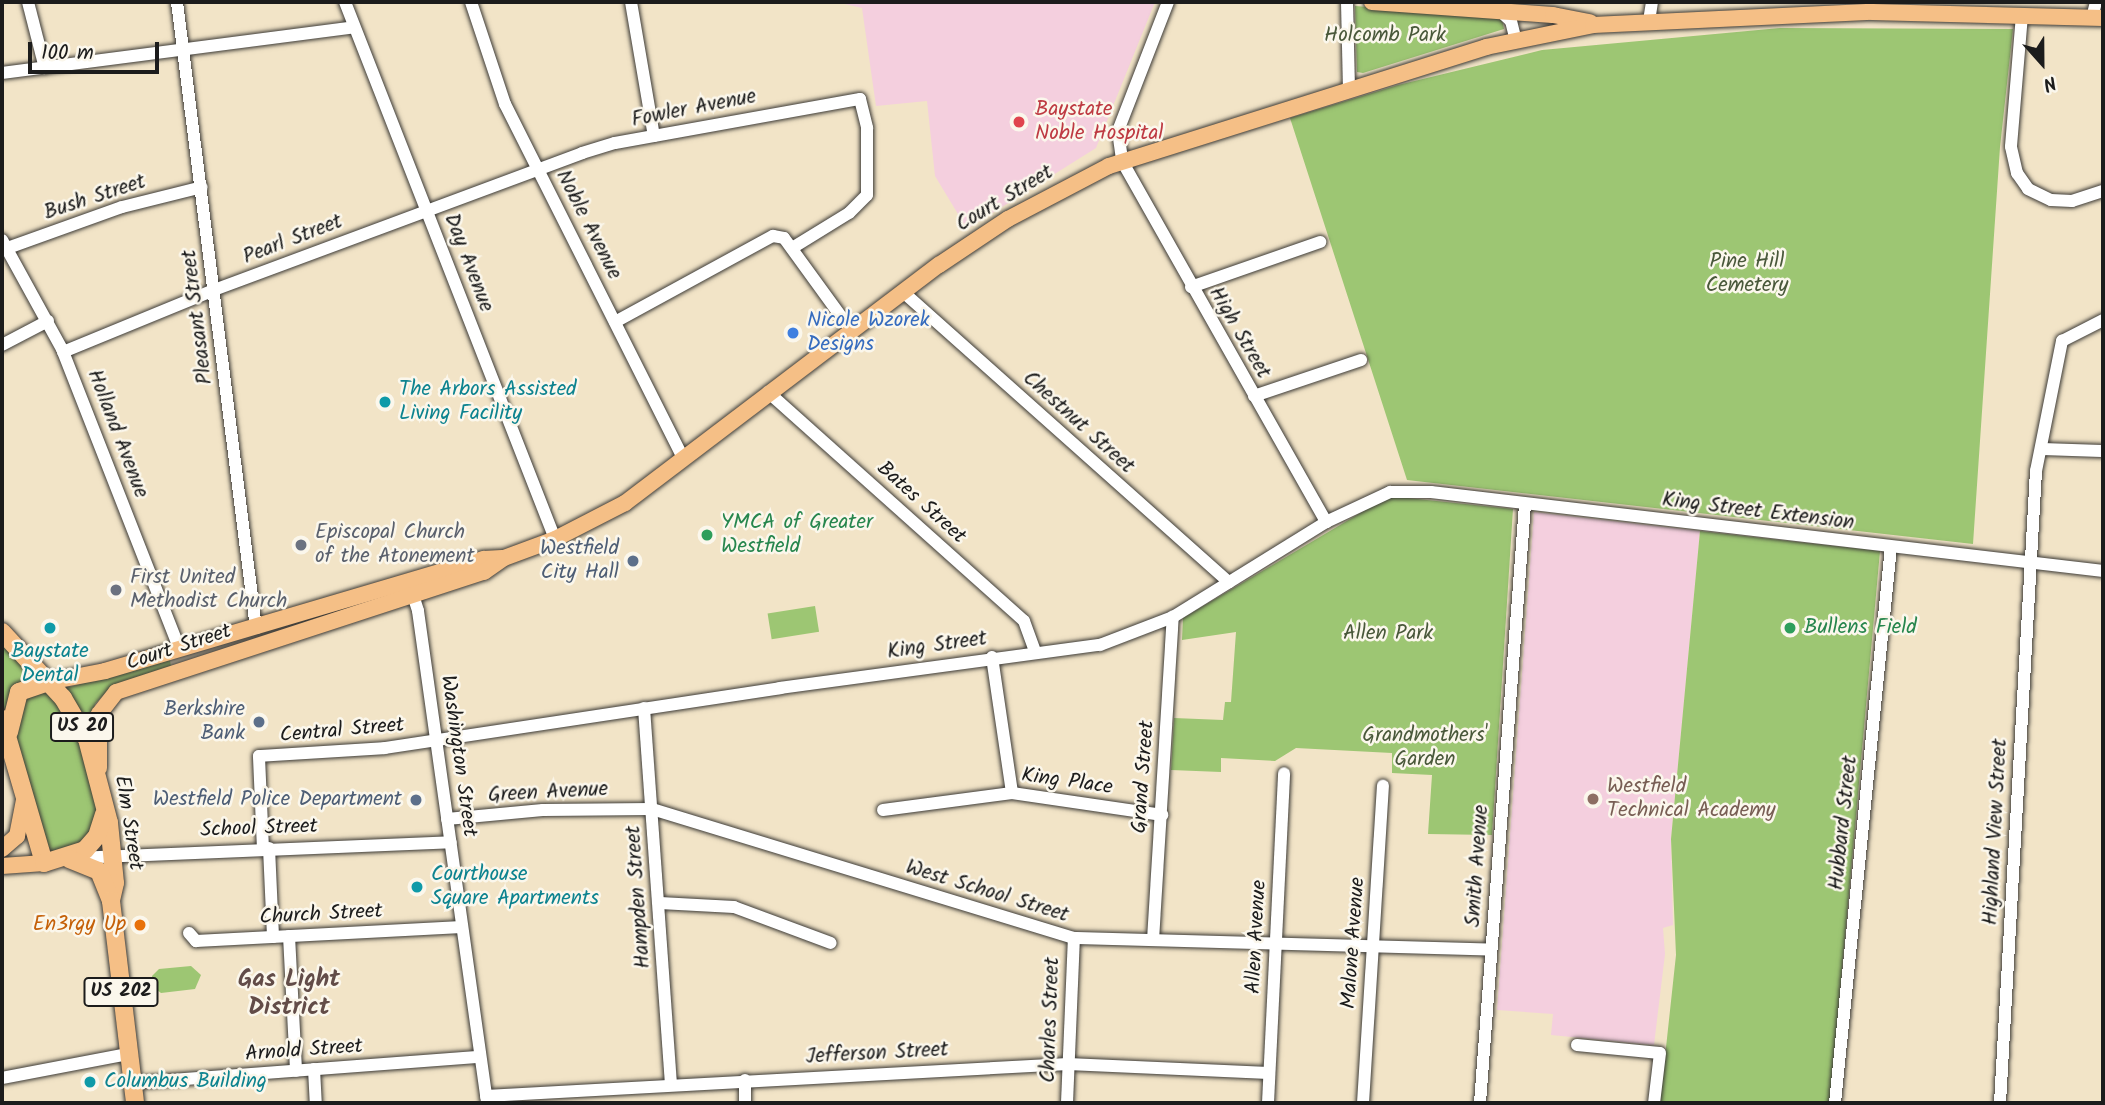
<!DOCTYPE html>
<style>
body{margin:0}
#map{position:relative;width:2105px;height:1105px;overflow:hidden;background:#f2e4c7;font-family:Kalam,sans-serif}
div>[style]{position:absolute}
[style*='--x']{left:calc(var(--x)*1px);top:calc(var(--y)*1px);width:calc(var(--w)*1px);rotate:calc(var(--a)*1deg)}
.built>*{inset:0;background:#f4cfde}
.green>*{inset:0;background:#9dc673;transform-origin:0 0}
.roads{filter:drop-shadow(0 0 2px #3c3a36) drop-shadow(0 0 2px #3c3a36)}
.minor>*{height:12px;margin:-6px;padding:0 6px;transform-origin:6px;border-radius:6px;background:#fff}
.major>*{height:16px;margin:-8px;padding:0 8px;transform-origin:8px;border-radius:8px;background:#f5bf86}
.highway>*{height:18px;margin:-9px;padding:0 9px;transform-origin:9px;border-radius:9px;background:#f5bf86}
.dots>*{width:19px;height:19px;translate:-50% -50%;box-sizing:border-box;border:4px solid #fbf7ec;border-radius:50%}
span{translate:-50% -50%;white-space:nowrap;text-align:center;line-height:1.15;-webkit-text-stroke:5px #fbf7ec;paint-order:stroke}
.shield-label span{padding:2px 5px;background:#fbf7ec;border:2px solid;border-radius:5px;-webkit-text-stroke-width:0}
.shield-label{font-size:19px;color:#1c1c1c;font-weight:700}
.park-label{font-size:21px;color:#49583a}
.street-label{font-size:21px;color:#1c1c1c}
.health-label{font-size:21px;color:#be3a42}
.left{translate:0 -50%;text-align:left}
.shop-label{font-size:21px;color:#366cbe}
.culture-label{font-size:21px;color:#0d838f}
.leisure-label{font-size:21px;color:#27864d}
.worship-label{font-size:21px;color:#5b616d}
.service-label{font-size:21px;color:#4e5e75}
.right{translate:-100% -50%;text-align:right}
.education-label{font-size:21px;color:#785e54}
.food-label{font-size:21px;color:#c56008}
.quarter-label{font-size:24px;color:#624c48;font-weight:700}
.frame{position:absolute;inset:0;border:4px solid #1c1c1c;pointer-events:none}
.north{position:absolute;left:2007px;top:28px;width:70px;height:70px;-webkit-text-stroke:5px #fbf7ec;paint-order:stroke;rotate:159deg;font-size:19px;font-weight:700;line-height:28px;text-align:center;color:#1c1c1c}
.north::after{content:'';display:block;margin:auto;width:24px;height:32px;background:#1c1c1c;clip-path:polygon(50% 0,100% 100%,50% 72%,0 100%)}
.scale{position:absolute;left:28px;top:42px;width:131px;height:32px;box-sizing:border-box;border:4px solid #1c1c1c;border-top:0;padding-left:9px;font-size:21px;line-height:24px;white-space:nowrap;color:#1c1c1c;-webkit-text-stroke:5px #fbf7ec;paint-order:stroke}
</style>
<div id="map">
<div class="built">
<div style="clip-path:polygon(836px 2px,1155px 2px,1096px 148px,967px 229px,935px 176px,927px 101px,876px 106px,862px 8px)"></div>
<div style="clip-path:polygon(1534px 512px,1700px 531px,1671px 839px,1673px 925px,1663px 928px,1665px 954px,1654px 1045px,1551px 1035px,1553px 1014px,1497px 1010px)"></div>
</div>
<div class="green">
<div style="clip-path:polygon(1355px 6px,1493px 16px,1502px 19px,1504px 29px,1363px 73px,1357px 72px)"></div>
<div style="clip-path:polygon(1780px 28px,2013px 29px,2000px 147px,1973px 544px,1407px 480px,1290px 118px,1398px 85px,1542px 50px)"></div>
<div style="clip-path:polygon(1389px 496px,1513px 509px,1492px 835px,1428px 834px,1432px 775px,1392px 773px,1392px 753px,1296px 748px,1275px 761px,1221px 758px,1221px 772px,1171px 770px,1174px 718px,1223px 720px,1225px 702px,1231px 702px,1236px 632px,1182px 640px,1183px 618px)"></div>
<div style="clip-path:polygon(1700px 531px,1880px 551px,1830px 1103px,1660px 1103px,1676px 955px,1671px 839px)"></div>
<div style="left:815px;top:606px;width:26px;height:48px;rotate:81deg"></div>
<div style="clip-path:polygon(2px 631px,62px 697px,106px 807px,94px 843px,44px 863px,2px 720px)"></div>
<div style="clip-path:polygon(170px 660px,171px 667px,109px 689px,95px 704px,90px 725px,62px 689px)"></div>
<div style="clip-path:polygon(191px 966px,201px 975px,195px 989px,161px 993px,153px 987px,152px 976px,159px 969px)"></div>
</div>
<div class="roads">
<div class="minor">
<div style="--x:28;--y:2;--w:68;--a:75.6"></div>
<div style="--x:177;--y:2;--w:631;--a:82.81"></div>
<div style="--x:345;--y:2;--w:577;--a:68.64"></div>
<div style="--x:471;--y:2;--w:108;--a:71.6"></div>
<div style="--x:505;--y:104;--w:398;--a:63.3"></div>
<div style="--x:631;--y:2;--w:136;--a:80.3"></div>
<div style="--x:1168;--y:2;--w:138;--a:111.2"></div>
<div style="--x:1118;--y:131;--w:30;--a:82"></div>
<div style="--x:1122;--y:161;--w:415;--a:60.5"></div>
<div style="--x:1347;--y:2;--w:85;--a:88.7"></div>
<div style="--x:1499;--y:10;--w:16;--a:43"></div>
<div style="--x:1511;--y:21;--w:21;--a:76"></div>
<div style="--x:2022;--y:15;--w:132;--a:94.8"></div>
<div style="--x:2011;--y:147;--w:27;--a:77"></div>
<div style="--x:2017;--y:173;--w:19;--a:55"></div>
<div style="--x:2028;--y:189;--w:25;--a:26"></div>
<div style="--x:2051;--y:200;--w:21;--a:3"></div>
<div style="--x:2072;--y:201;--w:33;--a:-18"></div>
<div style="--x:2092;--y:18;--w:16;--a:-76"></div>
<div style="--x:1649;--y:21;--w:19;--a:-81"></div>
<div style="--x:2;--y:73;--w:355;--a:-7.4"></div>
<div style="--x:2;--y:240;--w:124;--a:61.2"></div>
<div style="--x:62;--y:349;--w:323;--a:68.6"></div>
<div style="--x:2;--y:250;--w:127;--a:-19.7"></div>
<div style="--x:122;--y:207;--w:82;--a:-14"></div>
<div style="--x:1191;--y:287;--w:137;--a:-19.2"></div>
<div style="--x:902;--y:291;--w:438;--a:41.7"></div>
<div style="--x:615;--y:322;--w:180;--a:-28.6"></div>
<div style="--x:773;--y:236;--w:11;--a:10"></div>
<div style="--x:784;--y:238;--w:112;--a:54"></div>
<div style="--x:2;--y:345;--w:52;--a:-27.6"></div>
<div style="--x:63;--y:352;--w:163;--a:-22.3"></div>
<div style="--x:214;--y:290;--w:393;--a:-20.4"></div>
<div style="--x:582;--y:153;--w:34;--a:-17"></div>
<div style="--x:615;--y:143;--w:249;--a:-10.2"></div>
<div style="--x:860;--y:99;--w:30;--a:76"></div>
<div style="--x:867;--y:128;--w:67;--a:90"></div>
<div style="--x:867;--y:195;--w:25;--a:135"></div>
<div style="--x:849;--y:213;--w:67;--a:148.4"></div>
<div style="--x:768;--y:392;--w:343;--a:41.8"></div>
<div style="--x:1024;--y:621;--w:33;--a:70"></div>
<div style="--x:1254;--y:396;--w:113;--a:-18.6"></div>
<div style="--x:2041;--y:449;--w:62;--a:1.8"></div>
<div style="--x:411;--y:589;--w:23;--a:72"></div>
<div style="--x:418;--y:611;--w:497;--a:82"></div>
<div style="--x:992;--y:657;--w:137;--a:81.6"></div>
<div style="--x:644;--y:708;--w:377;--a:85.9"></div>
<div style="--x:883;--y:810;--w:130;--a:-7.5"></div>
<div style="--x:1012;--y:793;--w:152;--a:8.3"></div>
<div style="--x:447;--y:819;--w:96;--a:-5.4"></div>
<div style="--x:543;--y:810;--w:109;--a:-0.5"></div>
<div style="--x:652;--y:809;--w:441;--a:17"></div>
<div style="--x:1074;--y:938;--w:417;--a:1.6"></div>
<div style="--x:269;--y:848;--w:89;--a:87.4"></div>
<div style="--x:263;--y:849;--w:93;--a:-92.5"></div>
<div style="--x:259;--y:756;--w:126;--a:-3.6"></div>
<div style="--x:385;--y:748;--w:400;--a:-8.6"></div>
<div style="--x:780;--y:688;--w:323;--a:-7.7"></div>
<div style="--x:1100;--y:645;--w:78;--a:-21"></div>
<div style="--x:1173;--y:617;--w:180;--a:-31.8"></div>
<div style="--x:1326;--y:522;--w:71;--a:-25.1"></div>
<div style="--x:1390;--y:492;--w:41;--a:0"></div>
<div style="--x:1431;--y:492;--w:677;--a:6.7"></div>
<div style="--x:76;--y:858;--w:375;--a:-2.4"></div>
<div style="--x:660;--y:903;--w:74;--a:3.1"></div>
<div style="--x:734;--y:907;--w:103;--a:20.4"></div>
<div style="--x:189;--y:933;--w:11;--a:49"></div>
<div style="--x:196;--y:941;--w:266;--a:-3"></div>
<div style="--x:289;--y:936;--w:135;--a:87"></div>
<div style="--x:1153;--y:940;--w:324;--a:-86.5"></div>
<div style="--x:1577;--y:1045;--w:83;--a:5.5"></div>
<div style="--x:1660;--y:1053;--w:50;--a:96.8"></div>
<div style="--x:314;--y:1069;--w:34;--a:87"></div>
<div style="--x:2;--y:1078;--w:128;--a:-10.8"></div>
<div style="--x:745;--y:1080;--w:23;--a:90"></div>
<div style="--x:132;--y:1083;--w:349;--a:-4.3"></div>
<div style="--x:486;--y:1096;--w:583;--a:-3.15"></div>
<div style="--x:1068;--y:1064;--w:201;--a:2.6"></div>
<div style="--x:1067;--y:1103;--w:165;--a:-87.6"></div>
<div style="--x:1268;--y:1103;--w:330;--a:-87.2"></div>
<div style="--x:1363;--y:1103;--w:318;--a:-86.4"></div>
<div style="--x:1480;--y:1103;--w:600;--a:-85.7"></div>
<div style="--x:1835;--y:1103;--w:559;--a:-84.25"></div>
<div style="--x:2000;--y:1103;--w:633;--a:-86.74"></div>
<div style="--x:2036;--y:471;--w:133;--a:-78.7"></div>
<div style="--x:2062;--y:341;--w:46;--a:-27.1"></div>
</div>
<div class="major">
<div style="--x:1372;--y:2;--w:181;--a:4.1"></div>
<div style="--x:1553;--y:15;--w:38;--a:11"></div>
<div style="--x:48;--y:682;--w:58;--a:-10.9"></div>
<div style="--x:105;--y:671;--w:395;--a:-16.5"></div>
<div style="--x:484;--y:559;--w:18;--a:-3"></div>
<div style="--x:99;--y:768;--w:54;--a:-90"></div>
<div style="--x:99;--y:714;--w:28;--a:-52"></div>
<div style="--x:116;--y:692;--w:387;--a:-18.1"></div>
<div style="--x:484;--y:572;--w:24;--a:-35"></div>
<div style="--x:504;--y:558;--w:54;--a:-20.4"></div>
<div style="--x:555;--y:539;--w:79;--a:-27.2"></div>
<div style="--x:625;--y:503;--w:394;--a:-37.2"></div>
<div style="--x:939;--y:265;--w:83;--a:-33.7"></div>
<div style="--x:1008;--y:219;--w:114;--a:-27.7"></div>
<div style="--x:1109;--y:166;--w:395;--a:-17.5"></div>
<div style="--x:1486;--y:47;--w:109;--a:-11.6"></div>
<div style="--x:1593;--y:25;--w:279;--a:-2.7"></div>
<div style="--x:1872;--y:12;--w:231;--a:1.5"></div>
<div style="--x:2;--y:849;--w:20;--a:-41"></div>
<div style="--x:17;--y:836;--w:38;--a:-79"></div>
<div style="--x:2;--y:866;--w:42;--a:-4.1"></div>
</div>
<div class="highway">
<div style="--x:2;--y:632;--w:90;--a:47.3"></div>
<div style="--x:63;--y:698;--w:48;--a:59.7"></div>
<div style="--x:87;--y:739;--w:87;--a:75.3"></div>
<div style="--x:109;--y:823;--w:60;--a:84.3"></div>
<div style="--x:115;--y:883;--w:18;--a:103"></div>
<div style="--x:2;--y:719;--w:150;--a:73.7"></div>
<div style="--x:44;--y:863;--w:43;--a:-17.6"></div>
<div style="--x:85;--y:850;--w:18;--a:-49"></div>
<div style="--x:97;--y:836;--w:23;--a:-72"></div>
<div style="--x:9;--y:732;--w:41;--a:-76"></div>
<div style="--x:19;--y:692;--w:31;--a:-19"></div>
<div style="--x:69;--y:859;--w:32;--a:22"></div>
<div style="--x:99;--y:871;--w:32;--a:68"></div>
<div style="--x:111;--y:901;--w:203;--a:83.2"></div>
</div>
</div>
<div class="dots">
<div style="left:1019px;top:122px;background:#e0444e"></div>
<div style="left:793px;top:333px;background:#3f7fe0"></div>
<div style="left:385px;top:402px;background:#0f9aa8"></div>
<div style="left:707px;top:535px;background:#2e9e5b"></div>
<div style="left:301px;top:545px;background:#6b7280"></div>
<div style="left:633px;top:561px;background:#5c6f8a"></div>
<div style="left:116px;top:590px;background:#6b7280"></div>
<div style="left:50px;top:628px;background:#0f9aa8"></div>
<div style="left:1790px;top:628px;background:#2e9e5b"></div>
<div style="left:259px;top:722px;background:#5c6f8a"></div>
<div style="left:1593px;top:799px;background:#8d6e63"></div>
<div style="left:416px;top:800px;background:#5c6f8a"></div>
<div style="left:417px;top:887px;background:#0f9aa8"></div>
<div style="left:140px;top:925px;background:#e8710a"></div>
<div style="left:90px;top:1082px;background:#0f9aa8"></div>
</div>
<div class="shield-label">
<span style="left:82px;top:727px">US 20</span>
<span style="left:121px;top:992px">US 202</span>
</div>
<div class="park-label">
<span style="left:1385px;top:36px">Holcomb Park</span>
<span style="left:1747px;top:274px">Pine Hill<br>Cemetery</span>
<span style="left:1388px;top:634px">Allen Park</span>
<span style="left:1425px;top:748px">Grandmothers'<br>Garden</span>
</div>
<div class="street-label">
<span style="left:694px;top:109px;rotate:-11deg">Fowler Avenue</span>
<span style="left:95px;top:198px;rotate:-18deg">Bush Street</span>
<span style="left:1005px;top:199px;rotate:-31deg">Court Street</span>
<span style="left:588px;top:225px;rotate:63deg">Noble Avenue</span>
<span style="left:293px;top:240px;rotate:-21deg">Pearl Street</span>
<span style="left:468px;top:263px;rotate:69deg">Day Avenue</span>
<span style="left:198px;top:317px;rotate:-97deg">Pleasant Street</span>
<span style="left:1239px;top:333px;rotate:60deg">High Street</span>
<span style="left:1078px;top:423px;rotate:42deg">Chestnut Street</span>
<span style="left:117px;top:434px;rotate:69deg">Holland Avenue</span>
<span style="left:921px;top:503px;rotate:42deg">Bates Street</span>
<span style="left:1758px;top:512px;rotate:7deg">King Street Extension</span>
<span style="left:937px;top:646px;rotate:-8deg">King Street</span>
<span style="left:179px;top:648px;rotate:-18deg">Court Street</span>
<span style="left:342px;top:731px;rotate:-5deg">Central Street</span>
<span style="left:458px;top:756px;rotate:82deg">Washington Street</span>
<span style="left:1144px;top:777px;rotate:-86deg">Grand Street</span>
<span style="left:1067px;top:782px;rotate:8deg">King Place</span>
<span style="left:548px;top:793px;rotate:-3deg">Green Avenue</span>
<span style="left:128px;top:823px;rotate:81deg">Elm Street</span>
<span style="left:1844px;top:823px;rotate:-84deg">Hubbard Street</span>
<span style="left:259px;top:829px;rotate:-2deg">School Street</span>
<span style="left:1996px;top:832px;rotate:-87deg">Highland View Street</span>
<span style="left:1478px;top:866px;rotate:-86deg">Smith Avenue</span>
<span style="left:987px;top:892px;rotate:17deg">West School Street</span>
<span style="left:639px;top:897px;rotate:-94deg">Hampden Street</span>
<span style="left:321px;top:915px;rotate:-3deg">Church Street</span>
<span style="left:1257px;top:937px;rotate:-87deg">Allen Avenue</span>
<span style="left:1354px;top:943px;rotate:-86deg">Malone Avenue</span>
<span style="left:1051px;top:1020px;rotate:-88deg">Charles Street</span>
<span style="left:304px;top:1051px;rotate:-4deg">Arnold Street</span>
<span style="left:877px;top:1054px;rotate:-3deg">Jefferson Street</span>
</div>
<div class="health-label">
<span class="left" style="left:1035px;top:122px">Baystate<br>Noble Hospital</span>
</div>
<div class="shop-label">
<span class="left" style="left:807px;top:333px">Nicole Wzorek<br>Designs</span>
</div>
<div class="culture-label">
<span class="left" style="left:399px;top:402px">The Arbors Assisted<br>Living Facility</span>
<span style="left:50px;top:664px">Baystate<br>Dental</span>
<span class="left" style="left:431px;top:887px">Courthouse<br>Square Apartments</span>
<span class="left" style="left:104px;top:1082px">Columbus Building</span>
</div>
<div class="leisure-label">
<span class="left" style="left:721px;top:535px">YMCA of Greater<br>Westfield</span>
<span class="left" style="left:1804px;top:628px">Bullens Field</span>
</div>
<div class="worship-label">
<span class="left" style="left:315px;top:545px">Episcopal Church<br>of the Atonement</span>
<span class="left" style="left:130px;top:590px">First United<br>Methodist Church</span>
</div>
<div class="service-label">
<span class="right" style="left:619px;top:561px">Westfield<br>City Hall</span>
<span class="right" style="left:245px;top:722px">Berkshire<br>Bank</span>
<span class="right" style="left:402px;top:800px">Westfield Police Department</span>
</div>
<div class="education-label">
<span class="left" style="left:1607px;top:799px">Westfield<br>Technical Academy</span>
</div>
<div class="food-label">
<span class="right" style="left:126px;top:925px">En3rgy Up</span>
</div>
<div class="quarter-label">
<span style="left:289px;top:994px">Gas Light<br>District</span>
</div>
<div class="frame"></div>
<div class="north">N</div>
<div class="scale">100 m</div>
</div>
